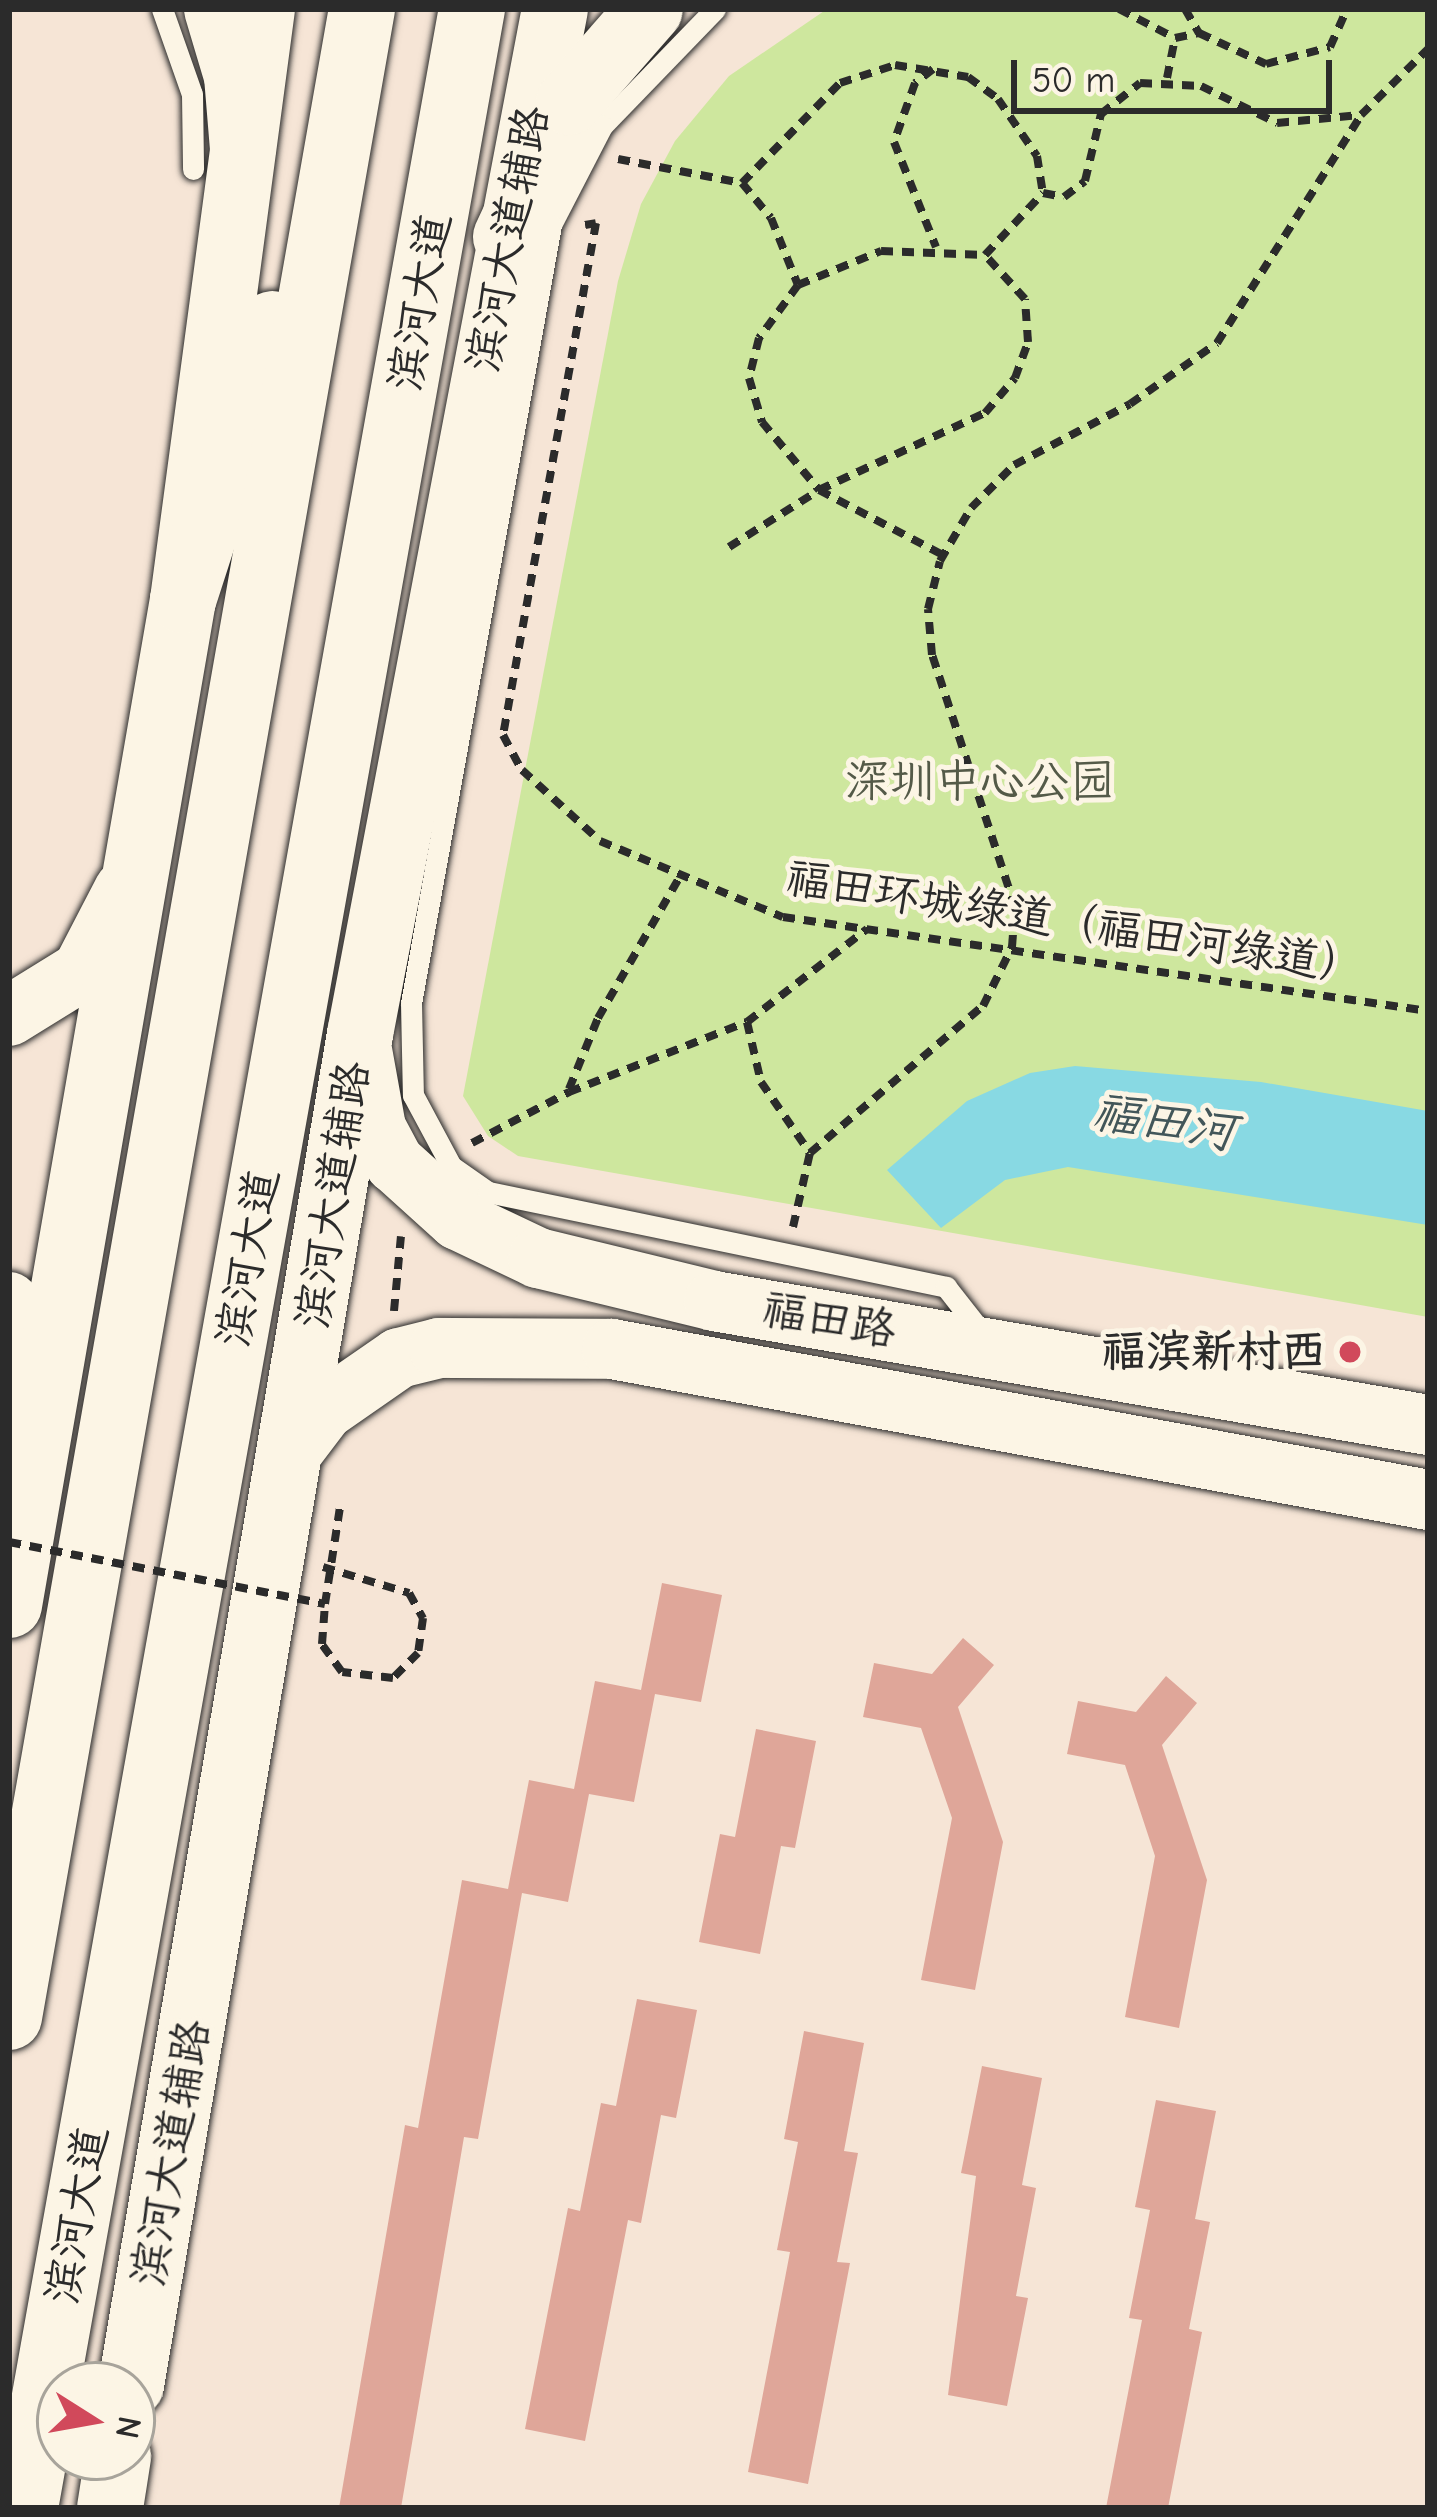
<!DOCTYPE html>
<meta charset="utf-8">
<style>
body{margin:0}
#map{position:relative;width:1437px;height:2517px;overflow:hidden;background:#f6e5d6;font-family:"Comic Neue","LXGW WenKai TC",sans-serif}
div>[style]{position:absolute}
[style*='--x']{left:calc(var(--x)*1px);top:calc(var(--y)*1px);width:calc(var(--w)*1px);rotate:calc(var(--a)*1deg)}
.green>*{inset:0;background:#cee79e}
.water>*{inset:0;background:#88d9e3}
.building>*{inset:0;background:#dfa699}
.path>*{height:8px;margin-top:-4px;transform-origin:0;background:repeating-linear-gradient(90deg,#2b2b2b 0 12px,transparent 0 21px)}
.roads{filter:drop-shadow(0 0 3px #2b2b2b) drop-shadow(0 0 3px #2b2b2b)}
.lane>*{height:21px;margin:-10.5px;padding:0 10.5px;transform-origin:10.5px;border-radius:10.5px;background:#fcf5e5}
.secondary>*{height:60px;margin:-30px;padding:0 30px;transform-origin:30px;border-radius:30px;background:#fcf5e5}
.primary>*{height:66px;margin:-33px;padding:0 33px;transform-origin:33px;border-radius:33px;background:#fcf5e5}
.highway>*{height:66px;margin:-33px;padding:0 33px;transform-origin:33px;border-radius:33px;background:#fcf5e5}
.path-bridge>*{height:8px;margin-top:-4px;transform-origin:0;background:repeating-linear-gradient(90deg,#2b2b2b 0 12px,transparent 0 21px)}
.dots>*{width:33px;height:33px;translate:-50% -50%;box-sizing:border-box;border:6px solid #fcf5e5;border-radius:50%}
span{translate:-50% -50%;white-space:nowrap;text-align:center;line-height:1.15;-webkit-text-stroke:10px #fcf5e5;paint-order:stroke}
.street-label{font-size:45px;color:#2b2b2b}
.park-label{font-size:45px;color:#545a48}
.poi-label{font-size:45px;color:#2b2b2b;font-weight:700}
.right{translate:-100% -50%;text-align:right}
.water-label{font-size:48px;color:#425659;font-style:italic}
.frame{position:absolute;inset:0;border:12px solid #2b2b2b;pointer-events:none}
.north{position:absolute;left:36px;top:2361px;width:120px;height:120px;box-sizing:border-box;background:#fcf5e5;border:3px solid #a8a49b;border-radius:50%;rotate:101deg;font-size:33px;font-weight:700;line-height:48px;text-align:center;color:#2b2b2b}
.north::after{content:'';display:block;margin:auto;width:42px;height:54px;background:#d1495b;clip-path:polygon(50% 0,100% 100%,50% 72%,0 100%)}
.scale{position:absolute;left:1011px;top:60px;width:321px;height:54px;box-sizing:border-box;border:6px solid #2b2b2b;border-top:0;padding-left:15px;font-size:36px;line-height:42px;white-space:nowrap;color:#2b2b2b;-webkit-text-stroke:9px #fcf5e5;paint-order:stroke}
</style>
<div id="map">
<div class="green">
<div style="clip-path:polygon(827px 9px,1428px 9px,1428px 1317px,518px 1156px,488px 1136px,463px 1096px,618px 281px,641px 204px,675px 141px,729px 76px)"></div>
</div>
<div class="water">
<div style="clip-path:polygon(1075px 1066px,1261px 1082px,1428px 1111px,1428px 1225px,1068px 1167px,1005px 1180px,941px 1228px,887px 1170px,967px 1101px,1030px 1073px)"></div>
</div>
<div class="building">
<div style="clip-path:polygon(662px 1583px,722px 1595px,701px 1702px,655px 1694px,634px 1802px,589px 1794px,568px 1902px,522px 1893px,478px 2139px,464px 2137px,401px 2508px,339px 2508px,405px 2125px,418px 2128px,462px 1880px,508px 1889px,529px 1780px,574px 1789px,595px 1681px,641px 1690px)"></div>
<div style="clip-path:polygon(963px 1638px,994px 1665px,958px 1707px,1003px 1842px,975px 1990px,921px 1980px,952px 1818px,921px 1728px,863px 1717px,874px 1663px,932px 1674px)"></div>
<div style="clip-path:polygon(1166px 1676px,1197px 1703px,1162px 1745px,1207px 1880px,1179px 2028px,1125px 2017px,1155px 1856px,1125px 1765px,1067px 1754px,1078px 1701px,1136px 1712px)"></div>
<div style="clip-path:polygon(756px 1729px,816px 1741px,795px 1848px,781px 1846px,760px 1954px,699px 1942px,720px 1834px,735px 1837px)"></div>
<div style="clip-path:polygon(637px 1999px,697px 2010px,676px 2118px,661px 2115px,641px 2223px,628px 2220px,585px 2441px,525px 2429px,568px 2208px,580px 2211px,601px 2103px,616px 2106px)"></div>
<div style="clip-path:polygon(804px 2031px,864px 2043px,844px 2151px,858px 2153px,837px 2262px,850px 2263px,808px 2484px,748px 2472px,790px 2252px,777px 2250px,798px 2142px,784px 2139px)"></div>
<div style="clip-path:polygon(982px 2066px,1042px 2078px,1022px 2185px,1036px 2188px,1016px 2296px,1028px 2298px,1007px 2406px,948px 2395px,976px 2176px,961px 2173px)"></div>
<div style="clip-path:polygon(1156px 2100px,1216px 2111px,1195px 2219px,1210px 2222px,1189px 2329px,1202px 2332px,1168px 2508px,1106px 2508px,1142px 2320px,1129px 2318px,1150px 2210px,1135px 2207px)"></div>
</div>
<div class="path">
<div style="--x:1119;--y:9;--w:63;--a:27.4"></div>
<div style="--x:1175;--y:38;--w:25;--a:-12"></div>
<div style="--x:1185;--y:9;--w:28;--a:60"></div>
<div style="--x:1199;--y:33;--w:74;--a:24.8"></div>
<div style="--x:1266;--y:64;--w:66;--a:-14.9"></div>
<div style="--x:1330;--y:47;--w:42;--a:-65.9"></div>
<div style="--x:933;--y:69;--w:23;--a:142"></div>
<div style="--x:915;--y:83;--w:63;--a:109.6"></div>
<div style="--x:894;--y:142;--w:113;--a:68.2"></div>
<div style="--x:1167;--y:78;--w:41;--a:-78.7"></div>
<div style="--x:618;--y:159;--w:126;--a:11"></div>
<div style="--x:742;--y:183;--w:140;--a:-45.6"></div>
<div style="--x:840;--y:83;--w:58;--a:-18.1"></div>
<div style="--x:895;--y:65;--w:74;--a:9.3"></div>
<div style="--x:968;--y:77;--w:37;--a:36"></div>
<div style="--x:998;--y:99;--w:69;--a:55.6"></div>
<div style="--x:1037;--y:156;--w:37;--a:81"></div>
<div style="--x:1043;--y:193;--w:21;--a:11"></div>
<div style="--x:1064;--y:197;--w:26;--a:-37"></div>
<div style="--x:1085;--y:181;--w:69;--a:-76.6"></div>
<div style="--x:1101;--y:114;--w:50;--a:-38.5"></div>
<div style="--x:1140;--y:83;--w:61;--a:2.8"></div>
<div style="--x:1201;--y:86;--w:85;--a:26"></div>
<div style="--x:1277;--y:123;--w:83;--a:-5.5"></div>
<div style="--x:742;--y:183;--w:45;--a:50.4"></div>
<div style="--x:771;--y:218;--w:72;--a:68.1"></div>
<div style="--x:798;--y:285;--w:90;--a:-22.3"></div>
<div style="--x:881;--y:251;--w:104;--a:2.2"></div>
<div style="--x:985;--y:255;--w:85;--a:-46.9"></div>
<div style="--x:585;--y:225;--w:11;--a:-10"></div>
<div style="--x:596;--y:223;--w:520;--a:100.29"></div>
<div style="--x:503;--y:735;--w:40;--a:62"></div>
<div style="--x:522;--y:770;--w:105;--a:42.3"></div>
<div style="--x:600;--y:841;--w:198;--a:22.6"></div>
<div style="--x:783;--y:917;--w:652;--a:8.29"></div>
<div style="--x:798;--y:285;--w:66;--a:126.3"></div>
<div style="--x:759;--y:338;--w:41;--a:104"></div>
<div style="--x:749;--y:378;--w:46;--a:73.5"></div>
<div style="--x:762;--y:422;--w:89;--a:50"></div>
<div style="--x:819;--y:490;--w:183;--a:-24.9"></div>
<div style="--x:985;--y:413;--w:46;--a:-49.4"></div>
<div style="--x:1015;--y:378;--w:38;--a:-70"></div>
<div style="--x:1028;--y:342;--w:43;--a:-94"></div>
<div style="--x:1025;--y:299;--w:59;--a:-132.3"></div>
<div style="--x:729;--y:547;--w:107;--a:-32.3"></div>
<div style="--x:819;--y:490;--w:140;--a:27.7"></div>
<div style="--x:747;--y:1022;--w:62;--a:76.9"></div>
<div style="--x:761;--y:1082;--w:86;--a:55.4"></div>
<div style="--x:810;--y:1153;--w:227;--a:-40.4"></div>
<div style="--x:983;--y:1006;--w:66;--a:-63.8"></div>
<div style="--x:1012;--y:947;--w:40;--a:-85.7"></div>
<div style="--x:1015;--y:907;--w:265;--a:-108.2"></div>
<div style="--x:932;--y:655;--w:46;--a:-95"></div>
<div style="--x:928;--y:609;--w:49;--a:-76"></div>
<div style="--x:940;--y:561;--w:61;--a:-59.7"></div>
<div style="--x:971;--y:508;--w:61;--a:-45"></div>
<div style="--x:1014;--y:465;--w:131;--a:-27.7"></div>
<div style="--x:1130;--y:404;--w:106;--a:-35"></div>
<div style="--x:1217;--y:343;--w:270;--a:-57.7"></div>
<div style="--x:1361;--y:115;--w:94;--a:-44.6"></div>
<div style="--x:569;--y:1089;--w:77;--a:-67.8"></div>
<div style="--x:598;--y:1018;--w:162;--a:-59.9"></div>
<div style="--x:472;--y:1143;--w:110;--a:-27.7"></div>
<div style="--x:569;--y:1092;--w:191;--a:-21.5"></div>
<div style="--x:747;--y:1022;--w:152;--a:-37.8"></div>
<div style="--x:793;--y:1227;--w:76;--a:-77.1"></div>
<div style="--x:394;--y:1311;--w:75;--a:-84.7"></div>
<div style="--x:323;--y:1567;--w:90;--a:16.8"></div>
<div style="--x:409;--y:1593;--w:29;--a:61"></div>
<div style="--x:423;--y:1618;--w:35;--a:98"></div>
<div style="--x:418;--y:1653;--w:35;--a:135"></div>
<div style="--x:393;--y:1678;--w:51;--a:-173.3"></div>
<div style="--x:342;--y:1672;--w:34;--a:-126"></div>
<div style="--x:322;--y:1644;--w:40;--a:-85.7"></div>
</div>
<div class="roads">
<div class="lane">
<div style="--x:162;--y:9;--w:90;--a:70.6"></div>
<div style="--x:192;--y:94;--w:75;--a:89.2"></div>
<div style="--x:715;--y:9;--w:163;--a:134"></div>
<div style="--x:602;--y:126;--w:111;--a:117.3"></div>
<div style="--x:551;--y:225;--w:790;--a:100.2"></div>
<div style="--x:411;--y:1003;--w:92;--a:88.8"></div>
<div style="--x:413;--y:1095;--w:81;--a:61.8"></div>
<div style="--x:451;--y:1166;--w:45;--a:35.1"></div>
<div style="--x:488;--y:1192;--w:468;--a:11.7"></div>
<div style="--x:946;--y:1287;--w:60;--a:51.8"></div>
</div>
<div class="secondary">
<div style="--x:9;--y:1016;--w:86;--a:-31.7"></div>
<div style="--x:82;--y:971;--w:91;--a:-62.6"></div>
<div style="--x:362;--y:1050;--w:79;--a:79.8"></div>
<div style="--x:376;--y:1128;--w:40;--a:62"></div>
<div style="--x:395;--y:1163;--w:85;--a:42.1"></div>
<div style="--x:458;--y:1220;--w:89;--a:25.4"></div>
<div style="--x:538;--y:1258;--w:181;--a:13.7"></div>
<div style="--x:714;--y:1301;--w:725;--a:9.85"></div>
<div style="--x:9;--y:1302;--w:126;--a:80.8"></div>
<div style="--x:290;--y:1455;--w:56;--a:-52.9"></div>
<div style="--x:324;--y:1410;--w:91;--a:-34.7"></div>
<div style="--x:399;--y:1358;--w:41;--a:-14"></div>
<div style="--x:439;--y:1348;--w:173;--a:0.3"></div>
<div style="--x:612;--y:1349;--w:830;--a:10.48"></div>
</div>
<div class="primary">
<div style="--x:9;--y:1605;--w:1020;--a:-80.18"></div>
<div style="--x:183;--y:600;--w:596;--a:-82.39"></div>
<div style="--x:131;--y:2385;--w:1370;--a:-80.38"></div>
<div style="--x:360;--y:1034;--w:1043;--a:-79.23"></div>
<div style="--x:110;--y:2508;--w:52;--a:-81.1"></div>
</div>
<div class="highway">
<div style="--x:217;--y:9;--w:70;--a:73.4"></div>
<div style="--x:237;--y:76;--w:73;--a:85.3"></div>
<div style="--x:506;--y:237;--w:149;--a:-65"></div>
<div style="--x:569;--y:102;--w:123;--a:-48.9"></div>
<div style="--x:183;--y:600;--w:290;--a:-72.1"></div>
<div style="--x:9;--y:2017;--w:2039;--a:-80.03"></div>
<div style="--x:25;--y:2508;--w:2539;--a:-79.86"></div>
</div>
</div>
<div class="path-bridge">
<div style="--x:9;--y:1542;--w:322;--a:11.1"></div>
<div style="--x:325;--y:1604;--w:98;--a:-81.2"></div>
</div>
<div class="dots">
<div style="left:1350px;top:1352px;background:#d1495b"></div>
</div>
<div class="street-label">
<span style="left:508px;top:239px;rotate:-79deg">滨河大道辅路</span>
<span style="left:420px;top:302px;rotate:-80deg">滨河大道</span>
<span style="left:1075px;top:923px;rotate:9deg">福田环城绿道（福田河绿道）</span>
<span style="left:333px;top:1195px;rotate:-81deg">滨河大道辅路</span>
<span style="left:248px;top:1258px;rotate:-80deg">滨河大道</span>
<span style="left:829px;top:1320px;rotate:10deg">福田路</span>
<span style="left:171px;top:2153px;rotate:-80deg">滨河大道辅路</span>
<span style="left:77px;top:2215px;rotate:-80deg">滨河大道</span>
</div>
<div class="park-label">
<span style="left:980px;top:782px">深圳中心公园</span>
</div>
<div class="poi-label">
<span class="right" style="left:1326px;top:1352px">福滨新村西</span>
</div>
<div class="water-label">
<span style="left:1164px;top:1122px;rotate:9deg">福田河</span>
</div>
<div class="frame"></div>
<div class="north">N</div>
<div class="scale">50 m</div>
</div>
